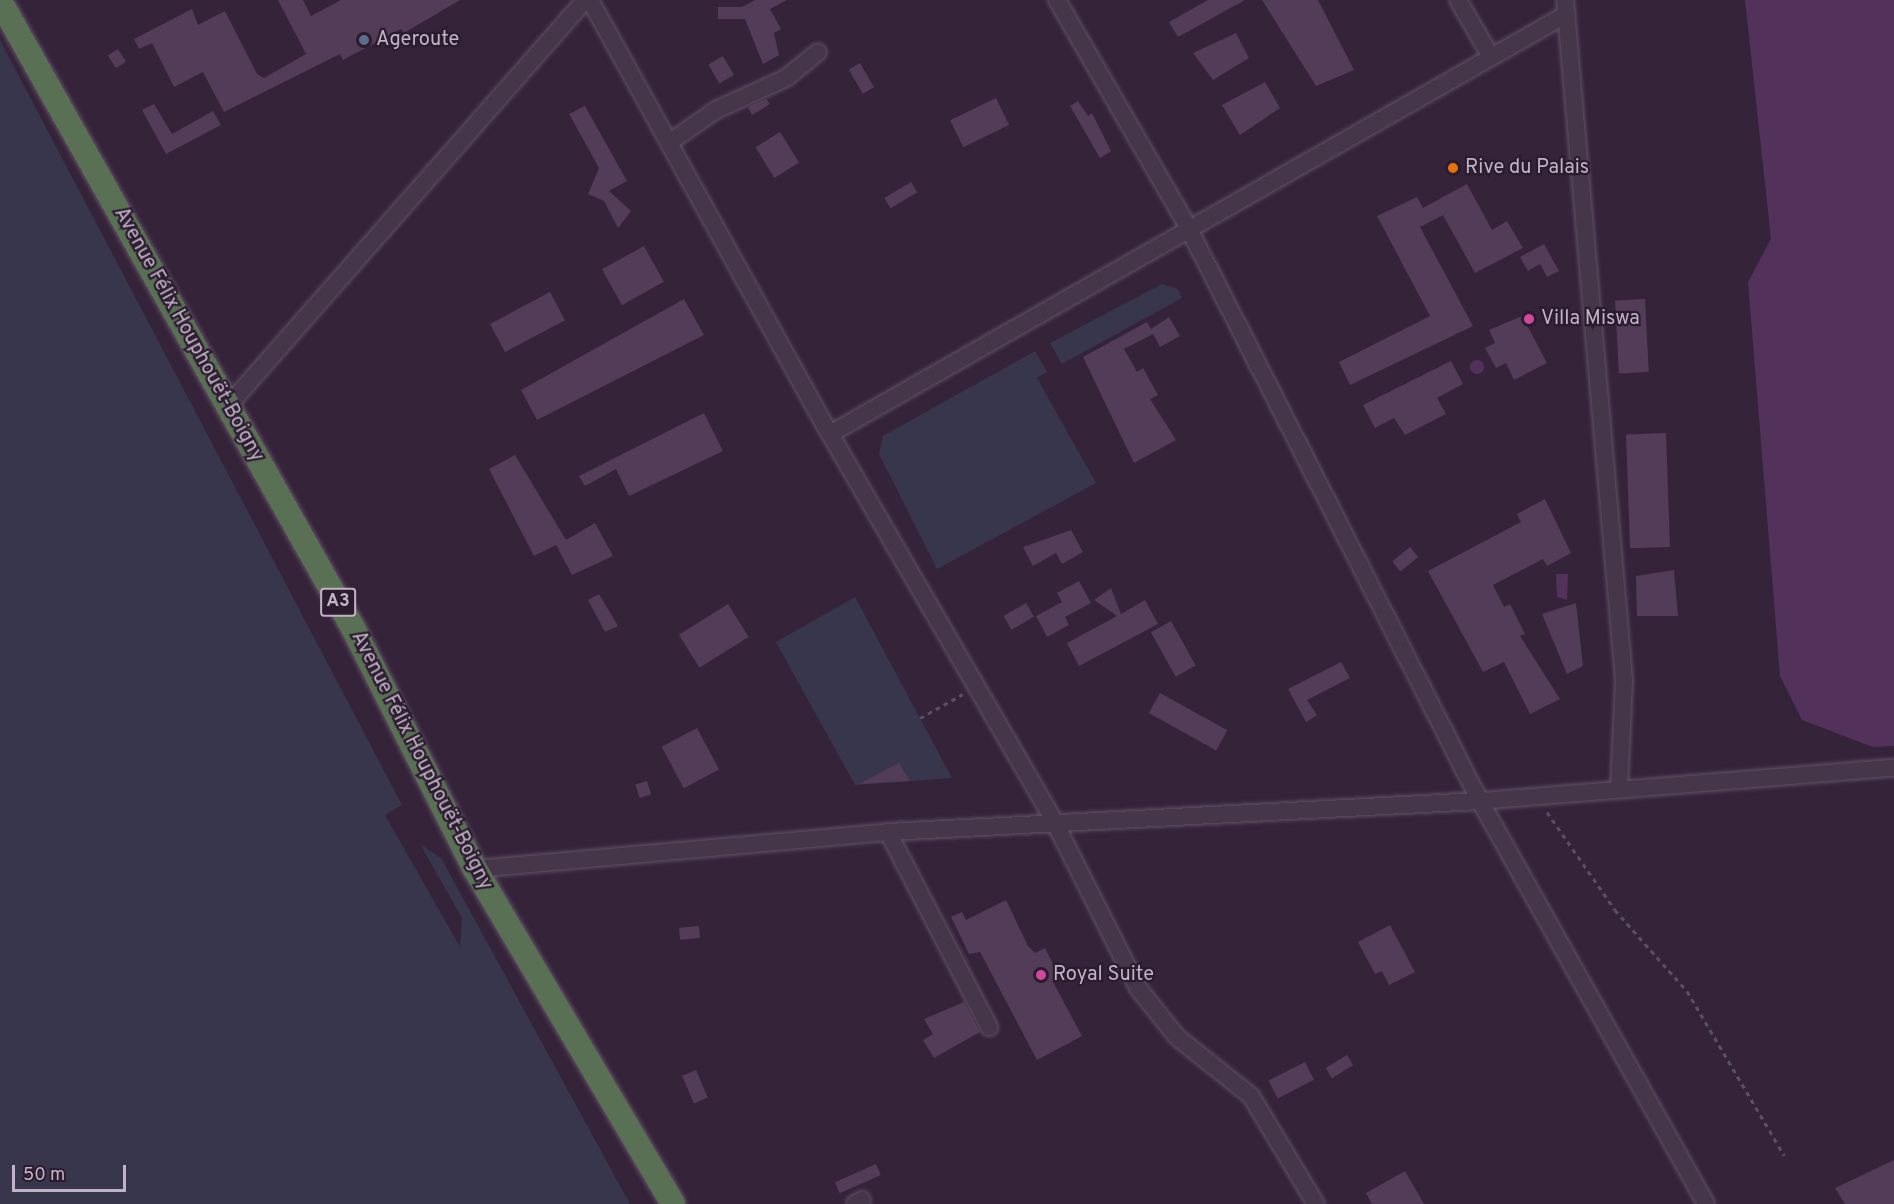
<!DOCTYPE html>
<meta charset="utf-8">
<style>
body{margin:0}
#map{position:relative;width:1894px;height:1204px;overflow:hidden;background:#35233a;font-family:Overpass,sans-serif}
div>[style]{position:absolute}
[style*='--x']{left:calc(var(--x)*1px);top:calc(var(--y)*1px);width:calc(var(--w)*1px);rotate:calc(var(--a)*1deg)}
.green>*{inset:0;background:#37364c}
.water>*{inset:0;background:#52325a}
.round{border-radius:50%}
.building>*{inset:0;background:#523c57;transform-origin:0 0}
.path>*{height:3px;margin-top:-1.5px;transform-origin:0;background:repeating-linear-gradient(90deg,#585165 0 4.5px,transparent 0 9px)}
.roads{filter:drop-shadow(0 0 2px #615265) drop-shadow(0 0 2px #615265)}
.minor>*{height:16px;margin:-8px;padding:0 8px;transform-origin:8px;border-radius:8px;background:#46364a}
.highway>*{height:24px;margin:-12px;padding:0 12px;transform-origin:12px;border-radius:12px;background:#597054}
.dots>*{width:16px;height:16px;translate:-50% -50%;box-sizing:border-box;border:3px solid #2b1c2f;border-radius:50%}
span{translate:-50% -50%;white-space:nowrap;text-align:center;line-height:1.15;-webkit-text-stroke:4.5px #2b1c2f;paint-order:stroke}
.shield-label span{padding:2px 4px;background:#2b1c2f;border:2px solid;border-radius:4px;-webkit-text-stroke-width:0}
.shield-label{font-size:18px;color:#c2b2c6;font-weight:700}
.poi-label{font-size:20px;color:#c2b2c6}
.left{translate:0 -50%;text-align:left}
.street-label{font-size:20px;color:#c2b2c6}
.scale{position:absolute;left:12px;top:1165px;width:114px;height:27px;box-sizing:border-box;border:3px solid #c2b2c6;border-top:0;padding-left:8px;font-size:18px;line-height:21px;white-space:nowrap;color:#c2b2c6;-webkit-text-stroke:4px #2b1c2f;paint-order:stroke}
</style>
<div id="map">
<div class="green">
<div style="clip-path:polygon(0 40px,402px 805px,385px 815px,460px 947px,462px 918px,420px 844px,441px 858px,630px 1204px,0 1204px)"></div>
<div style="clip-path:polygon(1162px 284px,1178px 289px,1182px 298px,1062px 364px,1050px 343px)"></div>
<div style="clip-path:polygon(1035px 351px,1047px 372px,1037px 378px,1096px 483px,937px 569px,879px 454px,883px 436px)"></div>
<div style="clip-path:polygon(855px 597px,952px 778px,855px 785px,776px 642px)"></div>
</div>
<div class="water">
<div style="clip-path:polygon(1745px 0,1894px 0,1894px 746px,1873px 747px,1802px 720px,1780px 676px,1748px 282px,1771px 239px)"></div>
<div class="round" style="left:1470px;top:360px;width:14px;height:14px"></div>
<div style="clip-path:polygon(1556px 574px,1568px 574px,1567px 600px,1557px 597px)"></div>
</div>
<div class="building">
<div style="clip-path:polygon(278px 0,303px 0,311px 16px,341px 0,460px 0,404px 33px,401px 29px,343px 60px,340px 54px,224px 112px,203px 72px,174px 87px,152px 43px,139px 49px,134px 39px,192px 9px,198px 25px,225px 11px,257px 74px,264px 78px,306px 54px)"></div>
<div style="clip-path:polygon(755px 0,787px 0,770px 9px,781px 29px,774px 33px,779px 55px,763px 64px,745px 19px,718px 19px,718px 7px,742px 7px)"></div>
<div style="clip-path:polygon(1208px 0,1245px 0,1178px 37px,1169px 22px)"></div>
<div style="clip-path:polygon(1262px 0,1318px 0,1354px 70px,1316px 86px)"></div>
<div style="clip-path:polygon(1236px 33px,1249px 58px,1213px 80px,1193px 53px)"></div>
<div style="left:118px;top:49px;width:15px;height:12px;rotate:58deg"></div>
<div style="left:723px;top:56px;width:22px;height:17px;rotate:60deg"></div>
<div style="left:860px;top:63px;width:28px;height:13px;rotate:60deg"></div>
<div style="clip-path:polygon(1265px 82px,1280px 108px,1240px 135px,1222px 105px)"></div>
<div style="left:996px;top:98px;width:30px;height:51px;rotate:64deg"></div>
<div style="clip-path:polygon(766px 99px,770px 104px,752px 115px,748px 107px)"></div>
<div style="clip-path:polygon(1078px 101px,1088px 116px,1092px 113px,1111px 151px,1100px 158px,1070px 106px)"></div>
<div style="clip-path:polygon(154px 104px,172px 134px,213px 111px,221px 125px,166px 154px,142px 110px)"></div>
<div style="clip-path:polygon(585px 106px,627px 181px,609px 191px,631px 211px,618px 228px,604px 201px,588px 194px,599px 168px,569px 114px)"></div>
<div style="left:780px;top:132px;width:36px;height:29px;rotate:58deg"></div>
<div style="left:911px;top:182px;width:12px;height:31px;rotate:59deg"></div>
<div style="clip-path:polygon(1467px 184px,1492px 230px,1507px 221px,1523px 248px,1475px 273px,1443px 215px,1420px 227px,1473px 326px,1350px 385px,1339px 362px,1430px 316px,1377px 216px,1417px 197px,1423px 208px)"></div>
<div style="clip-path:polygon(1544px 244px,1559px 271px,1547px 277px,1540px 264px,1528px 271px,1520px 257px)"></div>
<div style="left:644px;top:246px;width:41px;height:48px;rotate:61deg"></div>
<div style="left:550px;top:292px;width:32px;height:68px;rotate:62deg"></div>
<div style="clip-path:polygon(684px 299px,704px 335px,537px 420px,521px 390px)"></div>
<div style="left:1645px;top:299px;width:73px;height:30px;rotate:87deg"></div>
<div style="clip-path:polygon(1522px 316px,1547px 363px,1514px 380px,1506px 363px,1496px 368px,1485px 348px,1495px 343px,1489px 330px)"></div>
<div style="clip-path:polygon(1169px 317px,1180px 336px,1160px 347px,1153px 334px,1124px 349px,1137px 372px,1143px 368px,1158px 395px,1150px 399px,1176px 440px,1134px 463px,1083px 357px,1147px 322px,1151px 329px)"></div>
<div style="clip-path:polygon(1451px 361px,1463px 384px,1437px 398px,1446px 414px,1405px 435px,1394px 418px,1375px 428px,1363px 405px)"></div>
<div style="clip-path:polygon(704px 413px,723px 451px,629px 496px,616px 469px,585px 486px,579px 476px)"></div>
<div style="left:1666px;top:433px;width:114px;height:40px;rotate:88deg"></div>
<div style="clip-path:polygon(515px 455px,566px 540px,595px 523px,613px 556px,572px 575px,556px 545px,534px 556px,489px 469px)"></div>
<div style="clip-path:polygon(1545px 499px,1571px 553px,1547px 566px,1543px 559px,1493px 585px,1504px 607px,1510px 604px,1525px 634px,1520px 636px,1560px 699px,1530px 714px,1504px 662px,1483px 672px,1428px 571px,1521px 522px,1517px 514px)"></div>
<div style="clip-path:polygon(1071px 530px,1083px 552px,1062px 564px,1056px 553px,1033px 566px,1023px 547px)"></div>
<div style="left:1410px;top:547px;width:13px;height:23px;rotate:51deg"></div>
<div style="clip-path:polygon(1674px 570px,1678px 616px,1637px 616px,1636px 576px)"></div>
<div style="clip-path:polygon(1079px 581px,1091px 603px,1065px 617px,1069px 625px,1047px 637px,1036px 616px,1062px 602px,1057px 593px)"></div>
<div style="clip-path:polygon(1111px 588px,1121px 614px,1145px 600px,1158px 624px,1079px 666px,1067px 643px,1117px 616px,1094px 600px)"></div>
<div style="clip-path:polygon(599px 594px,618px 626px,605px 632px,588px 600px)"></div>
<div style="left:1026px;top:603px;width:16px;height:26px;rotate:60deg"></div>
<div style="clip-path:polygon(1576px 603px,1583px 666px,1567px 674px,1542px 614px)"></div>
<div style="left:728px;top:604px;width:39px;height:58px;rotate:58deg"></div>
<div style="left:1171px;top:621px;width:51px;height:23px;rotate:61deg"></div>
<div style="clip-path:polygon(1341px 662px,1350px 678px,1307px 700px,1317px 715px,1306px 722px,1288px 689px)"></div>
<div style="left:1160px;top:693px;width:77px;height:23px;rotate:29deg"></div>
<div style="left:697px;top:728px;width:47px;height:40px;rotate:62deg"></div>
<div style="clip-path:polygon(899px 763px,910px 781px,859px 784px)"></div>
<div style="left:647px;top:781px;width:14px;height:12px;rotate:73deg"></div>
<div style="clip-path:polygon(1006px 900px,1028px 946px,1035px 953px,1045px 948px,1060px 978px,1053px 982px,1082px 1036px,1037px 1060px,980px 952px,969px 954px,951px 917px,962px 912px,966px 920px)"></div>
<div style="clip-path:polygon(1390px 925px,1415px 972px,1389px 985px,1382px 971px,1375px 974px,1358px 942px)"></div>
<div style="left:699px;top:926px;width:12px;height:20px;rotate:85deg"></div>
<div style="clip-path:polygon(964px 1002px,980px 1032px,934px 1058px,923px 1040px,933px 1034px,924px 1019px)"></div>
<div style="left:1347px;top:1055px;width:12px;height:25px;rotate:59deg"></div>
<div style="left:1305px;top:1062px;width:20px;height:41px;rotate:63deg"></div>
<div style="left:696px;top:1070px;width:30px;height:15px;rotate:67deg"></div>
<div style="clip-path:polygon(1894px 1160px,1894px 1204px,1845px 1204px,1835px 1188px)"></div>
<div style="left:876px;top:1164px;width:12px;height:45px;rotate:66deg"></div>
<div style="clip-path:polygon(1405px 1171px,1424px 1204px,1372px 1204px,1366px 1193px)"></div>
</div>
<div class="path">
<div style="--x:920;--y:718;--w:49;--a:-29.2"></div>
<div style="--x:1547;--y:812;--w:119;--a:55.2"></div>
<div style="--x:1615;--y:910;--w:108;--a:48.4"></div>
<div style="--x:1687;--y:991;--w:191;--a:59.4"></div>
</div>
<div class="roads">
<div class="minor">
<div style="--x:590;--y:0;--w:496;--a:61.1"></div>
<div style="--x:830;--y:434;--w:447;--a:59.9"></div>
<div style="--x:1054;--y:821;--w:187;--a:63.3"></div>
<div style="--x:1138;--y:988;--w:63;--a:51.5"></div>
<div style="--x:1177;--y:1037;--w:95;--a:38.6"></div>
<div style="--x:1251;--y:1096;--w:126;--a:59"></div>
<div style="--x:1057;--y:0;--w:264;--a:60"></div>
<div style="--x:1189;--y:229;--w:642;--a:63.04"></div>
<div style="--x:1480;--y:801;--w:462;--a:60.7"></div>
<div style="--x:1458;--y:0;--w:66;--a:59.9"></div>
<div style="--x:1565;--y:0;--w:683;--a:85.04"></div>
<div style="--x:1624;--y:680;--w:110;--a:92.6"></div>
<div style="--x:670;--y:142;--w:56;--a:-34.8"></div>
<div style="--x:716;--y:110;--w:77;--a:-24.6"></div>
<div style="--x:786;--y:78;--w:41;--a:-39.1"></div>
<div style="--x:228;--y:406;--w:541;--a:-48.67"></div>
<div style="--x:830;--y:434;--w:848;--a:-29.68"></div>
<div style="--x:888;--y:832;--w:220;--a:62.6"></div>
<div style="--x:475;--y:869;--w:415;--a:-5.1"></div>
<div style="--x:888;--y:832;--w:593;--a:-3"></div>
<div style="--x:1480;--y:801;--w:415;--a:-4.6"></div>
<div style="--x:855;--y:1204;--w:8;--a:-30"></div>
</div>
<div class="highway">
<div style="--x:0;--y:1;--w:720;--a:60.62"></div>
<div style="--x:353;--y:628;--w:270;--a:63.2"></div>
<div style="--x:475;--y:869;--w:389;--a:59.4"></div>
</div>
</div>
<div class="dots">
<div style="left:364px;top:40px;background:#5c6f8a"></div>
<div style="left:1453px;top:168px;background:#e8710a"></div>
<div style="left:1529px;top:319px;background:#d1479c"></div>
<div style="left:1041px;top:975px;background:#d1479c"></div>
</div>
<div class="shield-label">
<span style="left:338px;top:602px">A3</span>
</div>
<div class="poi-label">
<span class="left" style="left:376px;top:40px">Ageroute</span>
<span class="left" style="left:1465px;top:168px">Rive du Palais</span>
<span class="left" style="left:1541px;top:319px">Villa Miswa</span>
<span class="left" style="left:1053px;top:975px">Royal Suite</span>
</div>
<div class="street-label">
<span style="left:188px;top:335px;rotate:61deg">Avenue Félix Houphouët-Boigny</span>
<span style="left:421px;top:761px;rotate:63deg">Avenue Félix Houphouët-Boigny</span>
</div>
<div class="scale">50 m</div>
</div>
